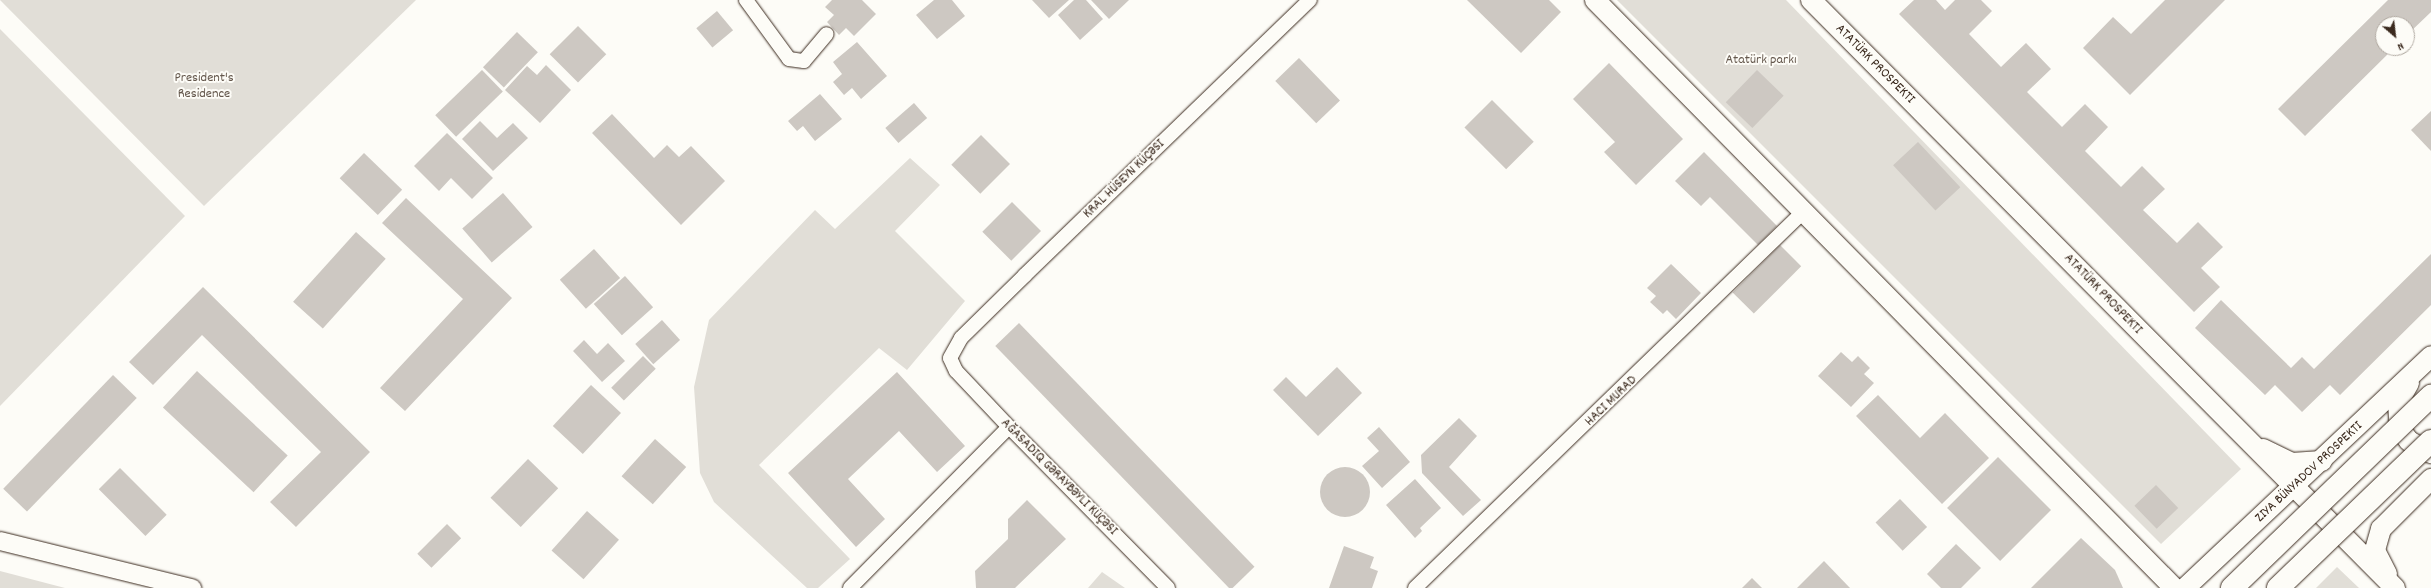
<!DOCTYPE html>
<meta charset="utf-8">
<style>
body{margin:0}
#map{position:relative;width:2431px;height:588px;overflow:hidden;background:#fdfcf7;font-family:Dekko,sans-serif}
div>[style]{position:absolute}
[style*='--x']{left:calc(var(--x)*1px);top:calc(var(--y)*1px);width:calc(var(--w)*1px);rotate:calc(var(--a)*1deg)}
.green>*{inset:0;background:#e1ded7}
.building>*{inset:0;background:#cdc8c2;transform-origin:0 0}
.round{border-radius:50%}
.roads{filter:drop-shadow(0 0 1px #3b2a1e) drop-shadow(0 0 1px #3b2a1e)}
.minor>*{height:14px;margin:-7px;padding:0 7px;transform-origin:7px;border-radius:7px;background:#fdfcf7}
.tertiary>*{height:18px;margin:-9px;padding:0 9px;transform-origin:9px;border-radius:9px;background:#fdfcf7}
.secondary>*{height:20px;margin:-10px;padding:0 10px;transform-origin:10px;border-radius:10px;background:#fdfcf7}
.bridges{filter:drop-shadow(0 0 1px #3b2a1e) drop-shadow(0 0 1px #3b2a1e)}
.primary-bridge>*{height:22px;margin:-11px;padding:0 11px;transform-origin:11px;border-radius:11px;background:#fdfcf7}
span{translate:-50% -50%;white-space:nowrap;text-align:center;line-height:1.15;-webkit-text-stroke:4px #fdfcf7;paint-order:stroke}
.park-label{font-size:14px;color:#64574c}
.street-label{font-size:14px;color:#3b2a1e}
.north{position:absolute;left:2375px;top:16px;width:40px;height:40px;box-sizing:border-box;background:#fdfcf7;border:1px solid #afa8a0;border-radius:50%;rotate:152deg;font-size:11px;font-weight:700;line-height:16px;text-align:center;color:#3b2a1e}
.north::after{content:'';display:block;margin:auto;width:14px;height:18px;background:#3b2a1e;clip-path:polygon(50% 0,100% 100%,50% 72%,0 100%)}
</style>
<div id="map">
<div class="green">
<div style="clip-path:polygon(0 0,416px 0,204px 206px)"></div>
<div style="clip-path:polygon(1617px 0,1786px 0,2241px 469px,2161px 544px)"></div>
<div style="clip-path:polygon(0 29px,185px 216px,0 406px)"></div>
<div style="clip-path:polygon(910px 158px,940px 185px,895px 231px,965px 301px,907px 370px,879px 348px,759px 465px,850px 559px,818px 588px,807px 588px,714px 502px,700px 473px,694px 387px,709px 320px,815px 210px,835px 229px)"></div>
<div style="clip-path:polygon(2337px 567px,2359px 588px,2316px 588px)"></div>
<div style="clip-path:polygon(0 571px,65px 588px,0 588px)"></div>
<div style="clip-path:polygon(1102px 572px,1125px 588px,1088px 588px)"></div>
</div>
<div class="building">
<div style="clip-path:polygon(832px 0,862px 0,876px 14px,854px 36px,846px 28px,839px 35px,827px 22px,834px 15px,825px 7px)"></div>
<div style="clip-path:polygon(934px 0,952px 0,965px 16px,937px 39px,916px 15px)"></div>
<div style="clip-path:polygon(1032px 0,1069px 0,1049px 18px)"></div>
<div style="clip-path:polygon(1074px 0,1086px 0,1103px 19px,1080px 40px,1058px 15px)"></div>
<div style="clip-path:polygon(1091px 0,1129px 0,1109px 19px)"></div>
<div style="clip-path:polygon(1467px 0,1549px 0,1561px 12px,1521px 53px)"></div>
<div style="clip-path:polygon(1914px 0,1936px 0,1945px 10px,1955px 0,1981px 0,1992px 11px,1969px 34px,2001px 67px,2026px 43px,2051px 69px,2027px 92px,2062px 127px,2085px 104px,2108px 127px,2085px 151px,2121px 187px,2142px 166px,2165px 189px,2143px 210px,2177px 243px,2198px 222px,2223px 247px,2201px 268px,2220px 287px,2194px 312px,1899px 14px)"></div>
<div style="clip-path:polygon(2165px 0,2225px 0,2130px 95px,2083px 48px,2113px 17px,2131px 34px)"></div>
<div style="clip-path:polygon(2388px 0,2431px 0,2431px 12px,2407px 35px,2407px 24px,2383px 24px,2383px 48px,2394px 48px,2305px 136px,2278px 109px)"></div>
<div style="left:717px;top:11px;width:25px;height:27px;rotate:50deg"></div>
<div style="left:578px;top:26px;width:40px;height:40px;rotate:45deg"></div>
<div style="left:517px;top:32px;width:29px;height:49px;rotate:44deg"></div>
<div style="clip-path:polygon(857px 42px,887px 76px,861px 99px,852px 88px,844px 95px,833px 82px,842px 74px,833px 62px)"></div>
<div style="left:1299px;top:58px;width:59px;height:33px;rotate:46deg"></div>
<div style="clip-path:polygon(1609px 63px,1683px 139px,1636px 185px,1604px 152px,1615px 142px,1573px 99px)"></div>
<div style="clip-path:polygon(546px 65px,571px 90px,540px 123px,505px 90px,527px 66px,537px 75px)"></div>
<div style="left:482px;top:70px;width:30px;height:65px;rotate:46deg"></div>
<div style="left:1757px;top:70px;width:37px;height:45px;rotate:44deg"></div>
<div style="clip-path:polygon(820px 94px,842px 119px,815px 141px,803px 126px,797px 131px,788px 121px)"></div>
<div style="left:1492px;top:100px;width:59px;height:39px;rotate:45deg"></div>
<div style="left:914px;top:103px;width:20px;height:38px;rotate:49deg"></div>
<div style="clip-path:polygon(2431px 111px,2431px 151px,2411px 130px)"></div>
<div style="clip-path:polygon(612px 114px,654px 158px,667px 145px,679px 157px,691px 146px,725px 181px,681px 225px,592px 133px)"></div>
<div style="clip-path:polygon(480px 121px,497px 138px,513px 123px,528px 138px,493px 171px,462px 139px)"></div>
<div style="clip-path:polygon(447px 133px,493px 178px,472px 199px,451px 178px,439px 191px,414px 166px)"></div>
<div style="left:981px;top:135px;width:41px;height:42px;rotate:45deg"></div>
<div style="left:1918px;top:142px;width:62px;height:34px;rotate:47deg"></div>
<div style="clip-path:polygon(1704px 152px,1777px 226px,1758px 245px,1710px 197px,1701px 206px,1675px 181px)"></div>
<div style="left:364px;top:153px;width:53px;height:35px;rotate:44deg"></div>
<div style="left:503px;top:193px;width:45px;height:54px;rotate:49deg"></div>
<div style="clip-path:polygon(406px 198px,512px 298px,405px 411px,380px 388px,463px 299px,382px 223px)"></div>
<div style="left:1012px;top:202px;width:41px;height:42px;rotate:45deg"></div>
<div style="left:356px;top:232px;width:40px;height:94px;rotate:42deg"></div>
<div style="left:1780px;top:245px;width:30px;height:67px;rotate:45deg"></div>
<div style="left:594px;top:249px;width:39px;height:46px;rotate:48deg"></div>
<div style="clip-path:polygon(2431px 254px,2431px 305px,2340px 395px,2330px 385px,2302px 412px,2275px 385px,2265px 395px,2195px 328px,2221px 300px,2291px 368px,2302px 357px,2314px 369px)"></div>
<div style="clip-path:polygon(1671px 264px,1701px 293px,1676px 319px,1667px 310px,1663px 314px,1650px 302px,1656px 296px,1647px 288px)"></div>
<div style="left:625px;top:276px;width:42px;height:42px;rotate:48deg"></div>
<div style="clip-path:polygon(203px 287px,370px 452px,296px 527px,270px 502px,321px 452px,202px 335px,153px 385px,129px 362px)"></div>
<div style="left:662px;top:320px;width:27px;height:36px;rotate:48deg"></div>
<div style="left:1019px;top:323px;width:339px;height:33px;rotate:46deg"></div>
<div style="clip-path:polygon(584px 340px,597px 354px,608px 343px,625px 361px,602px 382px,573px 351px)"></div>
<div style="clip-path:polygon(1841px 352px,1852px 362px,1858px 356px,1870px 368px,1864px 374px,1874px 383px,1851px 407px,1818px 376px)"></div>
<div style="left:643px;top:356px;width:18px;height:45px;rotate:45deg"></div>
<div style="clip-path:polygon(1337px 367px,1362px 393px,1318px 436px,1273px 390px,1286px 377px,1306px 397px)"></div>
<div style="left:197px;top:371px;width:124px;height:50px;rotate:43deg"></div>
<div style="clip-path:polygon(897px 372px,965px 446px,937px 472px,899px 431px,848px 479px,885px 519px,856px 547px,788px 473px)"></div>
<div style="left:113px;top:375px;width:33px;height:158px;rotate:44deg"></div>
<div style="left:591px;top:385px;width:41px;height:56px;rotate:43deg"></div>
<div style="clip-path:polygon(1878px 395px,1920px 438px,1945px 413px,1989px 458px,1942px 504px,1856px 416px)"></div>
<div style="clip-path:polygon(1459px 418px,1477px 436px,1449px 467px,1481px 500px,1463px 516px,1422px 473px,1421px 455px)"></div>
<div style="clip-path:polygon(1379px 427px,1410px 462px,1382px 488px,1362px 466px,1379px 451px,1367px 438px)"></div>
<div style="left:655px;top:439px;width:42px;height:50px;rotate:42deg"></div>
<div style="left:1998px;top:457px;width:75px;height:72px;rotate:45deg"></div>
<div style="left:528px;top:459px;width:42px;height:54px;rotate:44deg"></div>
<div class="round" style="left:1320px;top:467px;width:50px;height:50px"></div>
<div style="left:120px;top:468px;width:66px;height:30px;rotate:45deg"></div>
<div style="clip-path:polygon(1415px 479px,1441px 508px,1420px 528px,1422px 531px,1415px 538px,1386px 505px)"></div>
<div style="left:2156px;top:485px;width:32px;height:30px;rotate:46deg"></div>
<div style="left:1900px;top:499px;width:39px;height:34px;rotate:46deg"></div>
<div style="clip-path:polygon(1027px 500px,1066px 539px,1015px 588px,976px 588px,975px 571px,1008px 539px,1008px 519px)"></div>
<div style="left:587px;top:511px;width:43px;height:53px;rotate:42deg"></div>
<div style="left:447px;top:524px;width:20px;height:42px;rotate:45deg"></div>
<div style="clip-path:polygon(2081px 538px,2115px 570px,2123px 588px,2031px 588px)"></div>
<div style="clip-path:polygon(1956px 544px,1981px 568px,1961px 588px,1941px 588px,1927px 574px)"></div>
<div style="clip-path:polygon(1344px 546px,1374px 557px,1370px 568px,1378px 571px,1372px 588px,1329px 588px)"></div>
<div style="clip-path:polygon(1824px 561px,1850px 588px,1797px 588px)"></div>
<div style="clip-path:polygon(1752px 578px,1762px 588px,1742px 588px)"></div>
</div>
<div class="roads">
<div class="minor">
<div style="--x:746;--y:0;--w:73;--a:53.9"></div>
<div style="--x:789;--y:59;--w:15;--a:8"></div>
<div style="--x:804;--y:61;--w:35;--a:-50"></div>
<div style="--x:850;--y:588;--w:226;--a:-45.4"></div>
<div style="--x:1168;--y:588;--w:226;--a:-134.6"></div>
<div style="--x:1009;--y:427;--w:77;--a:-133.4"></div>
<div style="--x:956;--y:371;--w:14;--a:-115"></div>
<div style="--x:950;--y:358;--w:23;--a:-61"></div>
<div style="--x:961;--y:338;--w:90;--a:-44.5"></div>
<div style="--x:1025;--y:275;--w:396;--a:-44"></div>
<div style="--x:1415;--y:588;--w:540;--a:-44.1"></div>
</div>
<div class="tertiary">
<div style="--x:0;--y:541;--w:198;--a:13.8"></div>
</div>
<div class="secondary">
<div style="--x:1595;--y:0;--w:825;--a:45.44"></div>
<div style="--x:1811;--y:0;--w:829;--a:45.2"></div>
<div style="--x:2409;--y:383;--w:23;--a:119"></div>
<div style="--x:2398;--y:403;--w:26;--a:86"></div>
<div style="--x:2400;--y:429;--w:15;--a:53"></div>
<div style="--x:2409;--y:441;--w:25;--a:29"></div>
<div style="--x:2263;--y:449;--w:32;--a:26"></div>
<div style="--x:2292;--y:463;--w:30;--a:-4"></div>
<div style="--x:2387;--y:574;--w:27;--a:-117"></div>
<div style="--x:2375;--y:550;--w:22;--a:-74"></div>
<div style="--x:2381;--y:529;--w:71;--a:-45"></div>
<div style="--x:2185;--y:588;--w:338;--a:-43.3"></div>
</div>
</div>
<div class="bridges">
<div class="primary-bridge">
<div style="--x:2232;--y:588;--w:277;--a:-44"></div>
<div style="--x:2278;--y:588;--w:212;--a:-43.9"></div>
</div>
</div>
<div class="park-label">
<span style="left:1761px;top:60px">Atatürk parkı</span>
<span style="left:204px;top:86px">President's<br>Residence</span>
</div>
<div class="street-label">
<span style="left:1875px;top:64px;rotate:45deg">ATATÜRK PROSPEKTI</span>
<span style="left:1124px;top:179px;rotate:-44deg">KRAL HÜSEYN KÜÇƏSI</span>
<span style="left:2103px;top:294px;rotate:46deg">ATATÜRK PROSPEKTI</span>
<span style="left:1611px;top:401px;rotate:-44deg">HACI MURAD</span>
<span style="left:2309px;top:472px;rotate:-43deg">ZIYA BÜNYADOV PROSPEKTI</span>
<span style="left:1059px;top:477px;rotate:45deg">AĞASADIQ GƏRAYBƏYLI KÜÇƏSI</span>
</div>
<div class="north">N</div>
</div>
